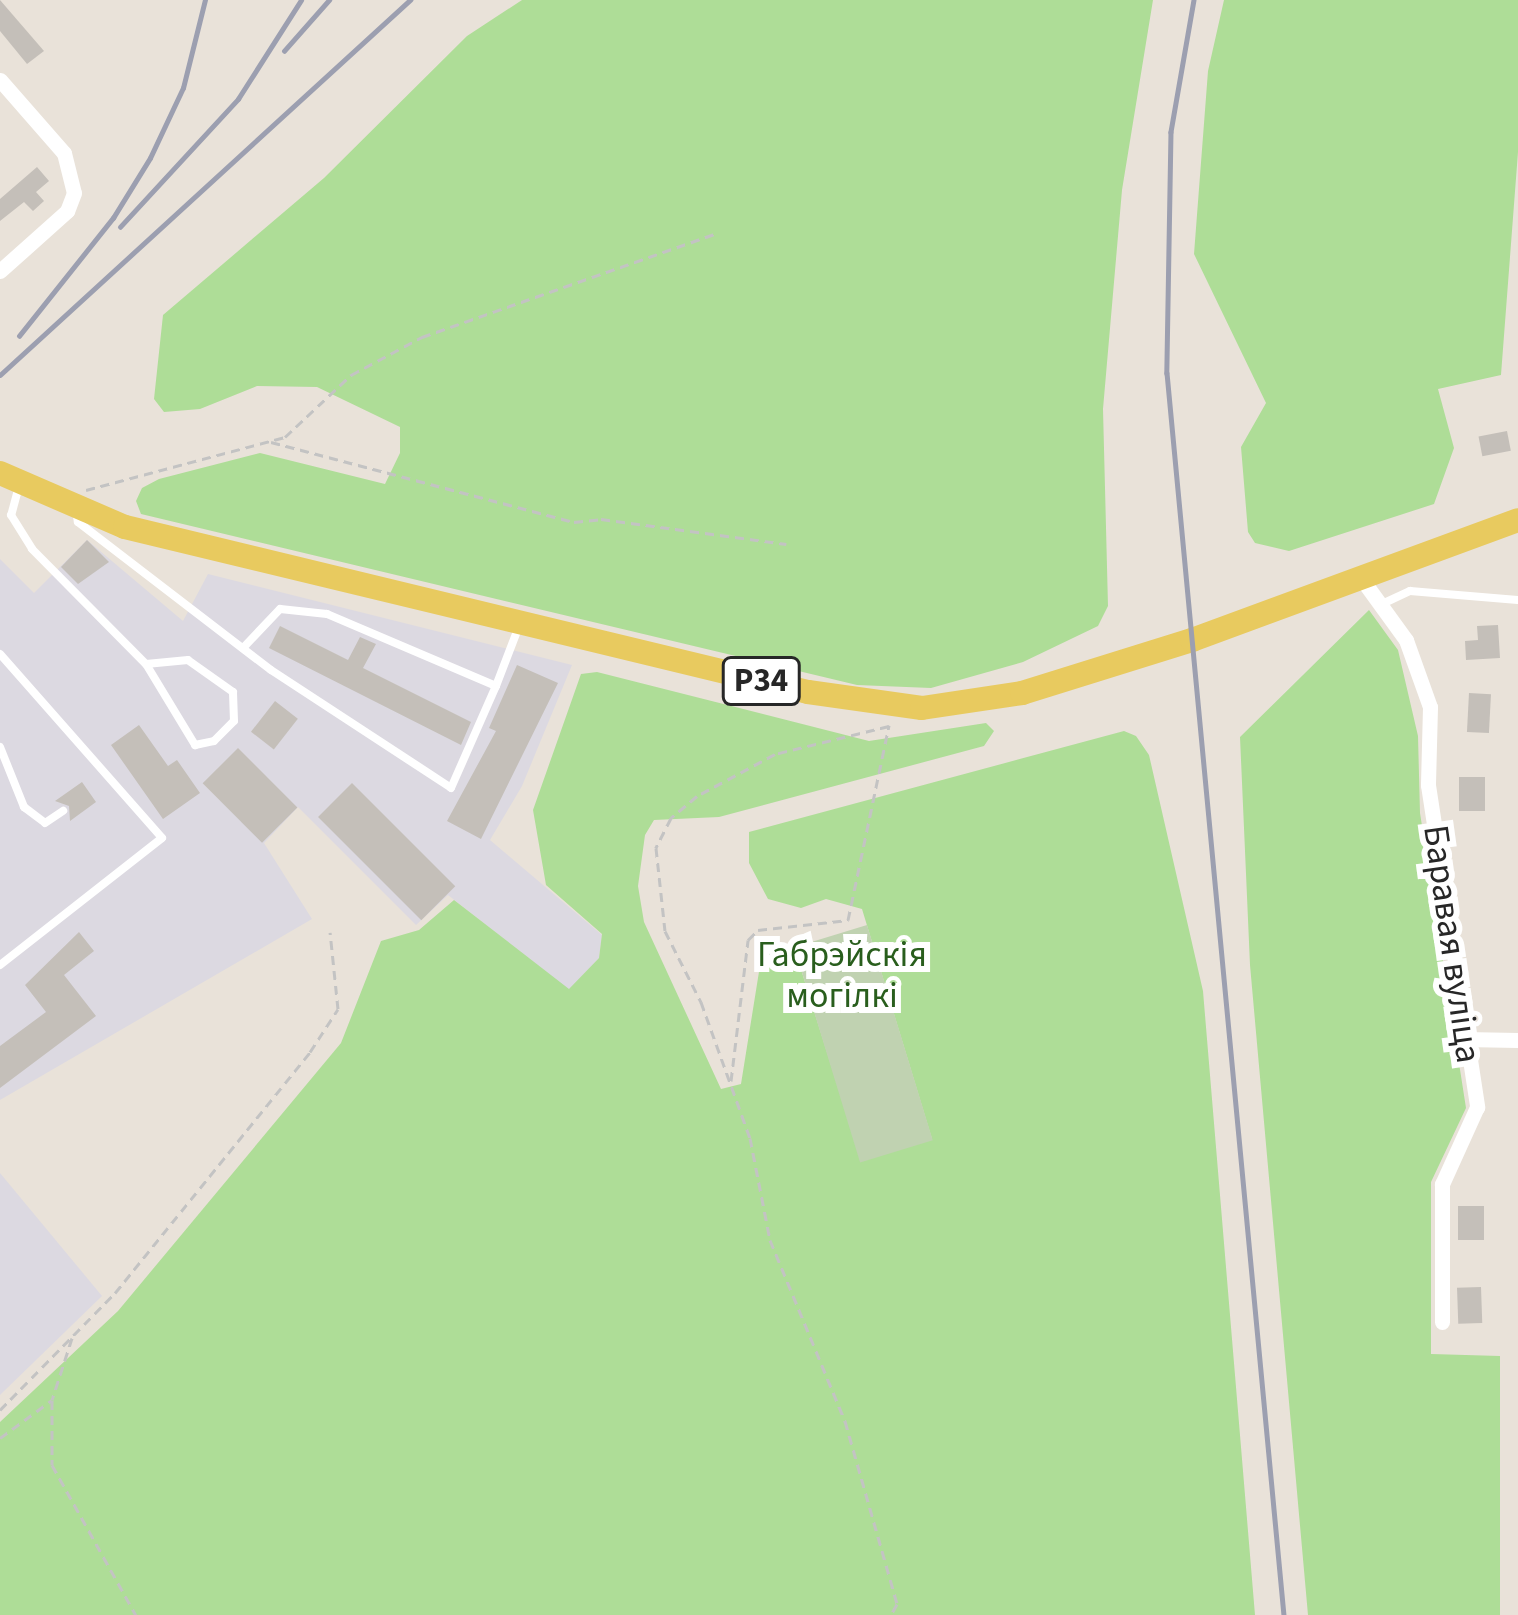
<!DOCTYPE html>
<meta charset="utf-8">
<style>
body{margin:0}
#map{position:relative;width:1518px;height:1615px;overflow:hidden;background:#e9e2d9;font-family:"Source Sans 3",sans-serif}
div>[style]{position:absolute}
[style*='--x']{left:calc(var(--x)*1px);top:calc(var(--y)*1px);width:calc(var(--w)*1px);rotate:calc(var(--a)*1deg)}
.industrial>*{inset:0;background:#dcd9e1}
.green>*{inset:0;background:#aedd97}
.cemetery>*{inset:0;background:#c0d2b1;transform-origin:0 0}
.building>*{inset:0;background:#c4bfb9;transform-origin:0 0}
.path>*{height:3px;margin-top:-1.5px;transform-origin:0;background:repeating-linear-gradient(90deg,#c3c3c3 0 9px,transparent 0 15px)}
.service>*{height:8px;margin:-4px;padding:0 4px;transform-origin:4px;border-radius:4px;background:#fff}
.minor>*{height:15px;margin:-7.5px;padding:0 7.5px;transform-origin:7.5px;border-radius:7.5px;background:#fff}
.primary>*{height:24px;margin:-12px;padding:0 12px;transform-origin:12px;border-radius:12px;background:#e8ca5f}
.rail>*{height:4.5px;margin:-2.25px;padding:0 2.25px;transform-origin:2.25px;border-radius:2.25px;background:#9c9fb0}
span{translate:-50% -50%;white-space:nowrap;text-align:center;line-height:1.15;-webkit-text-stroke:12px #fff;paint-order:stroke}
.shield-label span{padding:3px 9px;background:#fff;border:3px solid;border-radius:9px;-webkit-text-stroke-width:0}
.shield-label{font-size:33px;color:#272727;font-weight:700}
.street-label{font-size:36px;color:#272727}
.park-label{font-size:36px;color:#295e1d}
</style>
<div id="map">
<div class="industrial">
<div style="clip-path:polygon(87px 540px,183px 621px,208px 574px,572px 665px,522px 786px,490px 840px,602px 935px,599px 958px,569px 990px,448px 895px,416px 925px,298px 807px,264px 843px,312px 919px,0 1100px,0 559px,34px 593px)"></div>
<div style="clip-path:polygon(0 1173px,102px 1296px,0 1395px)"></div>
</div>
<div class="green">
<div style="clip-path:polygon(522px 0,1153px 0,1122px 190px,1103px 409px,1108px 606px,1098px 626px,1023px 662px,931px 688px,857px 685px,141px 514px,136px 501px,142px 488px,159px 479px,260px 453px,385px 484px,400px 453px,400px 427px,317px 387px,257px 386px,200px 409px,164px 412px,154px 399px,163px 315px,324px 178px,467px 36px)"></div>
<div style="clip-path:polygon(1224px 0,1518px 0,1518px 152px,1501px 375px,1438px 389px,1454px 448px,1434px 504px,1289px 551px,1255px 543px,1248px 532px,1241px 447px,1266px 403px,1194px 254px,1208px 71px)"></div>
<div style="clip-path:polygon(1369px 610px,1398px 650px,1418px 736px,1420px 813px,1466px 1108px,1431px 1182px,1431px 1354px,1500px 1356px,1500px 1615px,1308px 1615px,1250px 965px,1240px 737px)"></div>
<div style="clip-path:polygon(597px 672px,869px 741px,986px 723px,994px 731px,984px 746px,719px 817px,654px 820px,645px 835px,638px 886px,644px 922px,721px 1089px,741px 1084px,762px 953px,794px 947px,861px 1161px,932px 1139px,862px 909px,826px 899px,801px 908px,768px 899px,749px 863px,749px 832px,1124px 731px,1136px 736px,1149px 755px,1203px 991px,1255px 1615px,0 1615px,0 1422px,118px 1311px,341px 1043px,381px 941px,419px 930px,454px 900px,569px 989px,599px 958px,602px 934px,546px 885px,533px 810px,581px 674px)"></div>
</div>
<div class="cemetery">
<div style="left:867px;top:925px;width:225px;height:76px;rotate:73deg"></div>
</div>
<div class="building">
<div style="clip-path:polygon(0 0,44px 51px,27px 64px,0 31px)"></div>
<div style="clip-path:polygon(37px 167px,49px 181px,36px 192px,44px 201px,33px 211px,24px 202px,0 221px,0 199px)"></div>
<div style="left:1507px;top:431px;width:20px;height:29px;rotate:79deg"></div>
<div style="clip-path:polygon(87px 540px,109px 562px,78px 584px,61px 567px)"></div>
<div style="clip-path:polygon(1498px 625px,1500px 658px,1466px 660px,1465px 641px,1478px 640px,1477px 626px)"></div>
<div style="clip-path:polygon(280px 626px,348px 660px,360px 637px,376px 644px,363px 668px,471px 722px,461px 745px,269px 648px)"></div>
<div style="clip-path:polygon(517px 665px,558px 683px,481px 839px,447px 821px,496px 731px,489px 728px)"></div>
<div style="left:1469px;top:693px;width:22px;height:39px;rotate:3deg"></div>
<div style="left:275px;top:701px;width:29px;height:39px;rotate:38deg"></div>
<div style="clip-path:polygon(139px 725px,168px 766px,177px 760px,200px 793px,163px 819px,111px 745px)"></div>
<div style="left:238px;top:748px;width:84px;height:50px;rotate:45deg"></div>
<div style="left:1459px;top:777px;width:26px;height:34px"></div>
<div style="clip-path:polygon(82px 782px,96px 802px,70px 821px,69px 806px,55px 801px)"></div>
<div style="left:352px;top:783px;width:146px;height:48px;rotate:45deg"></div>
<div style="clip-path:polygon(79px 932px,94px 951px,64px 975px,96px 1016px,0 1088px,0 1046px,46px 1012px,25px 985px)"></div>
<div style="left:1458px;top:1206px;width:26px;height:34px"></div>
<div style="left:1481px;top:1287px;width:36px;height:24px;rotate:88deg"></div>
</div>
<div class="path">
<div style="--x:271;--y:442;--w:313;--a:14.8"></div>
<div style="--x:574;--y:522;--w:27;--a:-6"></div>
<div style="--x:601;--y:519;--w:187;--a:7.7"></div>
<div style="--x:86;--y:490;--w:206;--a:-14.9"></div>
<div style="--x:285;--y:437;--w:91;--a:-43.2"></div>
<div style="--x:351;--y:375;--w:81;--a:-28.2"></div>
<div style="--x:422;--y:337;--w:310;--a:-19.4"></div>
<div style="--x:889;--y:726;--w:117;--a:166.2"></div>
<div style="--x:775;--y:754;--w:89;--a:151.7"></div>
<div style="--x:697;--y:796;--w:34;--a:140"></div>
<div style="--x:671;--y:818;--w:34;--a:117"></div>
<div style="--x:656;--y:848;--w:83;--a:83.8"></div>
<div style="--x:665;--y:931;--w:80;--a:63.1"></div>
<div style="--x:701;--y:1002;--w:145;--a:70.2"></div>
<div style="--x:750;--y:1138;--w:104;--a:78.9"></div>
<div style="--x:770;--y:1240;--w:196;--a:67.5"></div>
<div style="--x:845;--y:1421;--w:190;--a:74.1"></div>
<div style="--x:897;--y:1604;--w:13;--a:119"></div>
<div style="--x:731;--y:1081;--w:142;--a:-83.1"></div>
<div style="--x:748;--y:940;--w:14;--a:-45"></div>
<div style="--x:758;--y:930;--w:91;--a:-6.3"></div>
<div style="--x:848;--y:920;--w:199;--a:-78.1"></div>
<div style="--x:72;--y:1338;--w:65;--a:107.9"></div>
<div style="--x:52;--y:1400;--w:65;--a:90"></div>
<div style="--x:52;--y:1465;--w:172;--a:60.8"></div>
<div style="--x:0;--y:1410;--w:164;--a:-45.5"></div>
<div style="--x:115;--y:1293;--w:310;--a:-51"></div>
<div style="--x:310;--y:1052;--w:51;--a:-56.9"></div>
<div style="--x:338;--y:1009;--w:77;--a:-95.9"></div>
<div style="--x:0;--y:1438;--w:64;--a:-36.2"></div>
</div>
<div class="service">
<div style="--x:19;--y:486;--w:30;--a:105"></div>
<div style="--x:11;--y:515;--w:40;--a:58"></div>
<div style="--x:32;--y:549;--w:162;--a:45.3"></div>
<div style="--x:146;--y:664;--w:95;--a:58.8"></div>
<div style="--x:195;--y:745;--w:19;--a:-12"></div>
<div style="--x:214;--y:741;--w:28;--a:-45"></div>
<div style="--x:234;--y:721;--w:29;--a:-92"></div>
<div style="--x:233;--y:692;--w:55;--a:-144.6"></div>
<div style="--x:188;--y:660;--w:42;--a:174.6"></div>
<div style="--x:76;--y:510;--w:12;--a:81"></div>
<div style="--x:78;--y:522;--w:243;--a:37.5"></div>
<div style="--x:271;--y:670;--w:215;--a:33.2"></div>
<div style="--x:451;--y:788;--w:111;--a:-66.2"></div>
<div style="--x:496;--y:686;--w:184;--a:-156.9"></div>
<div style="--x:327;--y:614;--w:47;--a:-173.9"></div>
<div style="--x:280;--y:609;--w:54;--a:133.5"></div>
<div style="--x:1382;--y:604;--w:31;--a:-25"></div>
<div style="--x:1410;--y:591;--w:108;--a:4.8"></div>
<div style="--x:0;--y:654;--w:245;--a:48.6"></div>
<div style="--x:162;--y:838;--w:206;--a:141.9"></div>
<div style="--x:496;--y:686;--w:64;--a:-69"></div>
<div style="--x:0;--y:747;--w:65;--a:68.2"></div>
<div style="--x:24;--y:807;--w:26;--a:37"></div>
<div style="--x:45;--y:823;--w:22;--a:-34"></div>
</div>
<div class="minor">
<div style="--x:0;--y:80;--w:97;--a:48.8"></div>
<div style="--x:64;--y:153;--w:41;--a:76"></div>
<div style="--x:74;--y:193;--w:19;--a:111"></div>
<div style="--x:67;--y:211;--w:90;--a:138.2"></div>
<div style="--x:1361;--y:578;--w:77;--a:54"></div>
<div style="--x:1406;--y:640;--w:71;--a:70.3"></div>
<div style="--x:1430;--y:707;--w:78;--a:91.5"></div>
<div style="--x:1428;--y:785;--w:326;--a:81.3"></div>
<div style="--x:1477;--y:1107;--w:85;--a:114.4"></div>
<div style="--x:1442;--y:1184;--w:138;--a:90"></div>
<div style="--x:1464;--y:1039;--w:54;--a:1.1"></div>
</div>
<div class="primary">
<div style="--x:0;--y:473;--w:136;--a:23.4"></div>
<div style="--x:125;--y:527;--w:703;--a:13.58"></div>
<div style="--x:808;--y:692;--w:115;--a:8"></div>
<div style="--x:922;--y:708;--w:101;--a:-8.5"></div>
<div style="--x:1022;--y:693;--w:178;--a:-17.3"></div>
<div style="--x:1192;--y:640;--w:347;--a:-20.2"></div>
</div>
<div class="rail">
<div style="--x:1194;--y:0;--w:134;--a:99.9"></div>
<div style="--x:1171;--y:132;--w:241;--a:91"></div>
<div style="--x:1167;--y:373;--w:1247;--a:84.62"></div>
<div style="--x:284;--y:51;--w:68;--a:-48.6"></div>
<div style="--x:120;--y:227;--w:174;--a:-47.3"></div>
<div style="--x:238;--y:99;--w:117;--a:-57.5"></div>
<div style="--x:19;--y:336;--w:151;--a:-51.5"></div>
<div style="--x:113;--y:218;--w:70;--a:-58.3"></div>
<div style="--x:150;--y:158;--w:77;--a:-64.8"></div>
<div style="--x:183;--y:88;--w:91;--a:-76"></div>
<div style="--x:0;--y:375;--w:556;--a:-42.45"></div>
</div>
<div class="shield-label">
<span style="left:761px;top:681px">Р34</span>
</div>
<div class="street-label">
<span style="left:1452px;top:944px;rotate:82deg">Баравая вуліца</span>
</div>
<div class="park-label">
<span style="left:842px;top:975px">Габрэйскія<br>могілкі</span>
</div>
</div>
